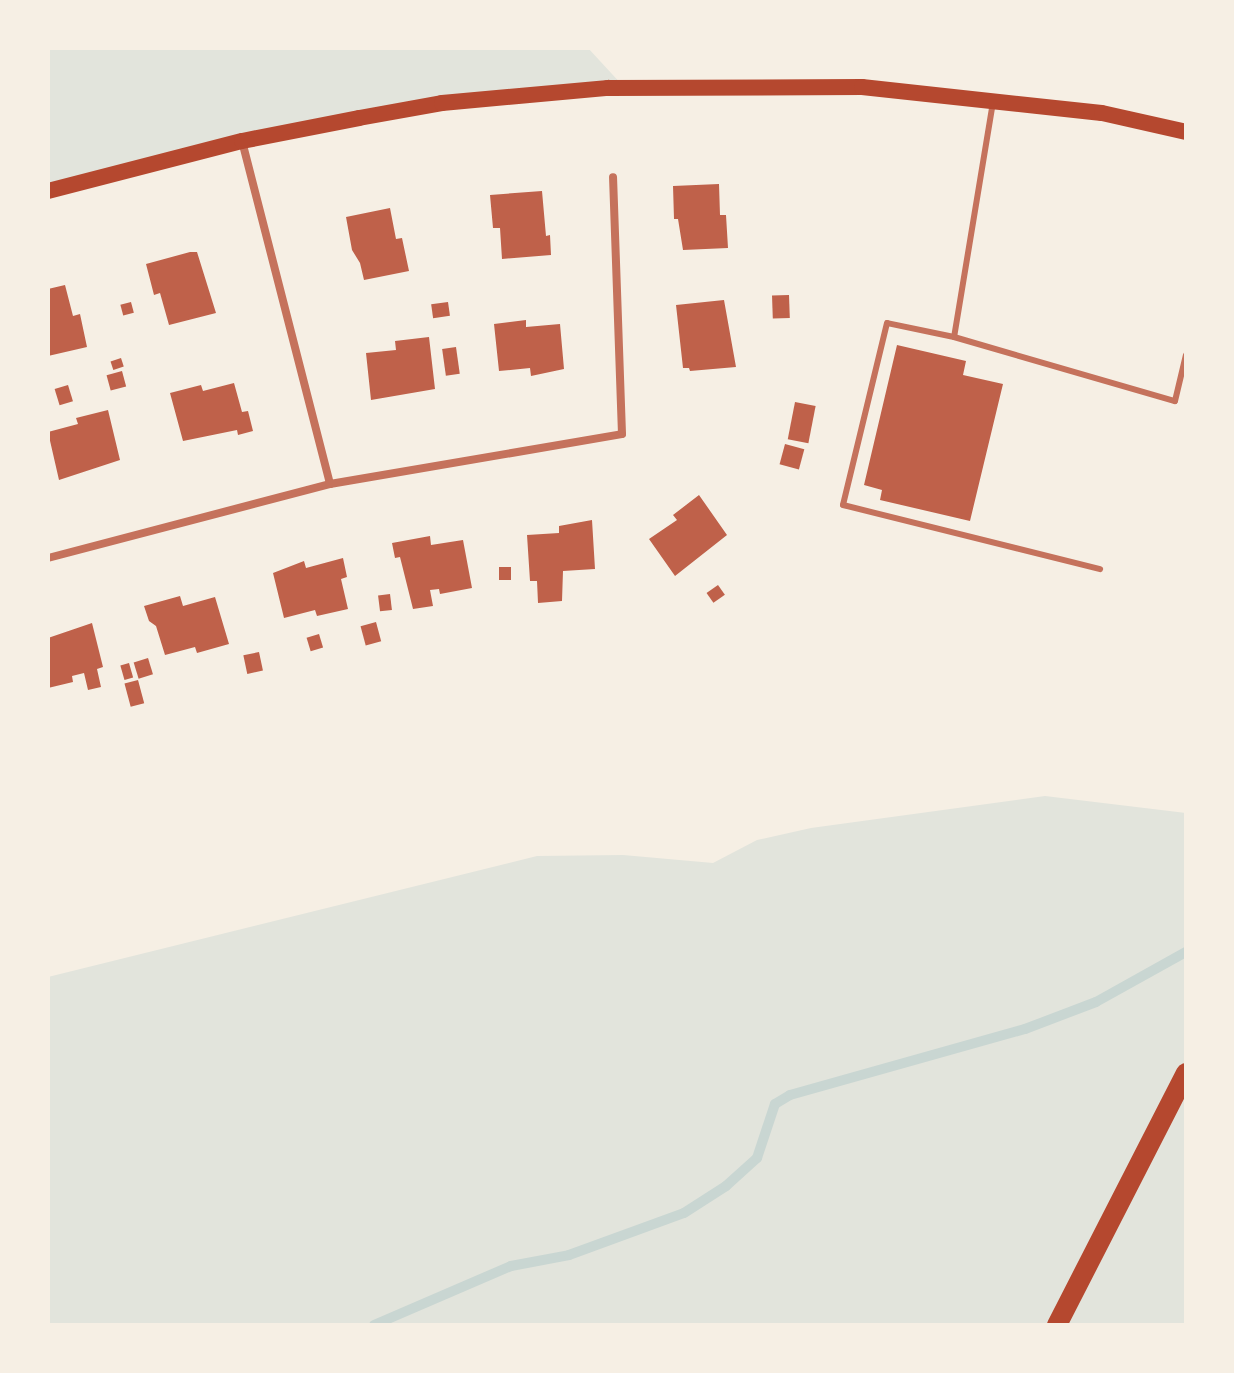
<!DOCTYPE html>
<style>
body{margin:0}
#map{position:relative;width:1234px;height:1373px;overflow:hidden;background:#f6efe4;font-family:"Fira Sans",sans-serif}
div>[style]{position:absolute}
[style*='--x']{left:calc(var(--x)*1px);top:calc(var(--y)*1px);width:calc(var(--w)*1px);rotate:calc(var(--a)*1deg)}
.green>*{inset:0;background:#e2e4dc}
.stream>*{height:10px;margin:-5px;padding:0 5px;transform-origin:5px;border-radius:5px;background:#c9d6d2}
.building>*{inset:0;background:#bf614a;transform-origin:0 0}
.service>*{height:6px;margin:-3px;padding:0 3px;transform-origin:3px;border-radius:3px;background:#c5725c}
.minor>*{height:8px;margin:-4px;padding:0 4px;transform-origin:4px;border-radius:4px;background:#c5725c}
.secondary>*{height:16px;margin:-8px;padding:0 8px;transform-origin:8px;border-radius:8px;background:#b5482f}
.primary>*{height:20px;margin:-10px;padding:0 10px;transform-origin:10px;border-radius:10px;background:#b5482f}
span{translate:-50% -50%;white-space:nowrap;text-align:center;line-height:1.15;-webkit-text-stroke:8px #f6efe4;paint-order:stroke}
.frame{position:absolute;inset:0;border:50px solid #f6efe4;pointer-events:none}
</style>
<div id="map">
<div class="green">
<div style="clip-path:polygon(48px 48px,588px 48px,624px 87px,442px 103px,48px 191px)"></div>
<div style="clip-path:polygon(1045px 796px,1186px 813px,1186px 1325px,48px 1325px,48px 977px,537px 856px,623px 855px,713px 863px,757px 840px,811px 828px)"></div>
</div>
<div class="stream">
<div style="--x:374;--y:1325;--w:149;--a:-23.3"></div>
<div style="--x:511;--y:1266;--w:59;--a:-10.7"></div>
<div style="--x:569;--y:1255;--w:122;--a:-20.1"></div>
<div style="--x:684;--y:1213;--w:50;--a:-32.7"></div>
<div style="--x:726;--y:1186;--w:42;--a:-42.1"></div>
<div style="--x:757;--y:1158;--w:57;--a:-71.6"></div>
<div style="--x:775;--y:1104;--w:17;--a:-31"></div>
<div style="--x:790;--y:1095;--w:244;--a:-15.7"></div>
<div style="--x:1025;--y:1029;--w:76;--a:-20.8"></div>
<div style="--x:1096;--y:1002;--w:103;--a:-29.1"></div>
</div>
<div class="building">
<div style="clip-path:polygon(719px 184px,720px 215px,726px 215px,728px 248px,683px 250px,678px 219px,674px 219px,673px 186px)"></div>
<div style="clip-path:polygon(542px 191px,546px 236px,550px 235px,551px 255px,502px 259px,500px 228px,493px 228px,490px 195px)"></div>
<div style="clip-path:polygon(390px 208px,396px 239px,402px 238px,409px 271px,364px 280px,360px 263px,352px 250px,346px 217px)"></div>
<div style="clip-path:polygon(190px 252px,197px 252px,216px 313px,169px 325px,160px 293px,154px 295px,146px 264px)"></div>
<div style="clip-path:polygon(65px 285px,73px 316px,80px 314px,87px 347px,48px 356px,48px 289px)"></div>
<div style="left:789px;top:295px;width:23px;height:17px;rotate:88deg"></div>
<div style="clip-path:polygon(724px 300px,736px 367px,690px 371px,689px 368px,683px 368px,676px 305px)"></div>
<div style="left:131px;top:302px;width:11px;height:11px;rotate:75deg"></div>
<div style="left:448px;top:302px;width:14px;height:17px;rotate:82deg"></div>
<div style="clip-path:polygon(526px 320px,526px 327px,560px 324px,564px 369px,531px 376px,530px 368px,499px 371px,494px 324px)"></div>
<div style="clip-path:polygon(429px 337px,435px 389px,371px 400px,366px 353px,396px 350px,395px 341px)"></div>
<div style="clip-path:polygon(897px 345px,966px 361px,963px 375px,1003px 384px,970px 521px,880px 500px,882px 490px,864px 485px)"></div>
<div style="left:456px;top:347px;width:27px;height:14px;rotate:82deg"></div>
<div style="left:121px;top:358px;width:9px;height:11px;rotate:72deg"></div>
<div style="left:122px;top:371px;width:16px;height:16px;rotate:75deg"></div>
<div style="clip-path:polygon(234px 383px,242px 412px,248px 411px,253px 431px,238px 435px,237px 430px,183px 441px,170px 393px,201px 385px,203px 391px)"></div>
<div style="left:68px;top:385px;width:17px;height:14px;rotate:73deg"></div>
<div style="left:795px;top:402px;width:21px;height:38px;rotate:11deg"></div>
<div style="clip-path:polygon(108px 410px,120px 460px,59px 480px,48px 432px,78px 424px,76px 418px)"></div>
<div style="left:785px;top:444px;width:20px;height:21px;rotate:15deg"></div>
<div style="clip-path:polygon(699px 495px,727px 535px,675px 576px,649px 539px,677px 520px,673px 515px)"></div>
<div style="clip-path:polygon(592px 520px,595px 569px,563px 571px,562px 601px,538px 603px,537px 581px,530px 581px,527px 535px,559px 533px,559px 526px)"></div>
<div style="clip-path:polygon(430px 536px,431px 545px,463px 540px,472px 588px,440px 594px,439px 589px,430px 590px,433px 606px,413px 609px,400px 557px,395px 558px,392px 543px)"></div>
<div style="clip-path:polygon(343px 558px,347px 577px,341px 579px,348px 609px,317px 616px,315px 610px,284px 618px,273px 573px,304px 561px,306px 568px)"></div>
<div style="left:499px;top:567px;width:12px;height:13px"></div>
<div style="left:718px;top:585px;width:12px;height:14px;rotate:55deg"></div>
<div style="left:390px;top:594px;width:16px;height:12px;rotate:83deg"></div>
<div style="clip-path:polygon(180px 596px,183px 606px,215px 597px,229px 644px,197px 653px,195px 647px,165px 655px,156px 626px,149px 621px,144px 606px)"></div>
<div style="left:376px;top:622px;width:20px;height:16px;rotate:75deg"></div>
<div style="clip-path:polygon(92px 623px,103px 667px,97px 669px,101px 687px,88px 690px,84px 673px,72px 676px,73px 682px,48px 688px,48px 638px)"></div>
<div style="left:319px;top:634px;width:14px;height:13px;rotate:73deg"></div>
<div style="left:259px;top:652px;width:19px;height:16px;rotate:78deg"></div>
<div style="left:148px;top:658px;width:17px;height:15px;rotate:73deg"></div>
<div style="left:129px;top:663px;width:15px;height:9px;rotate:74deg"></div>
<div style="left:138px;top:680px;width:24px;height:14px;rotate:75deg"></div>
</div>
<div class="service">
<div style="--x:993;--y:102;--w:238;--a:99.4"></div>
<div style="--x:954;--y:337;--w:230;--a:16.2"></div>
<div style="--x:1175;--y:401;--w:47;--a:-76.6"></div>
<div style="--x:954;--y:337;--w:68;--a:-168.2"></div>
<div style="--x:887;--y:323;--w:187;--a:103.6"></div>
<div style="--x:843;--y:505;--w:265;--a:14"></div>
</div>
<div class="minor">
<div style="--x:242;--y:141;--w:354;--a:75.6"></div>
<div style="--x:48;--y:558;--w:292;--a:-14.7"></div>
<div style="--x:330;--y:484;--w:296;--a:-9.7"></div>
<div style="--x:622;--y:434;--w:257;--a:-92"></div>
</div>
<div class="secondary">
<div style="--x:48;--y:191;--w:200;--a:-14.5"></div>
<div style="--x:242;--y:141;--w:119;--a:-11.1"></div>
<div style="--x:359;--y:118;--w:84;--a:-10.2"></div>
<div style="--x:442;--y:103;--w:167;--a:-5.2"></div>
<div style="--x:608;--y:88;--w:254;--a:-0.2"></div>
<div style="--x:862;--y:87;--w:241;--a:6.2"></div>
<div style="--x:1102;--y:113;--w:86;--a:12.7"></div>
</div>
<div class="primary">
<div style="--x:1057;--y:1325;--w:283;--a:-62.9"></div>
</div>
<div class="frame"></div>
</div>
